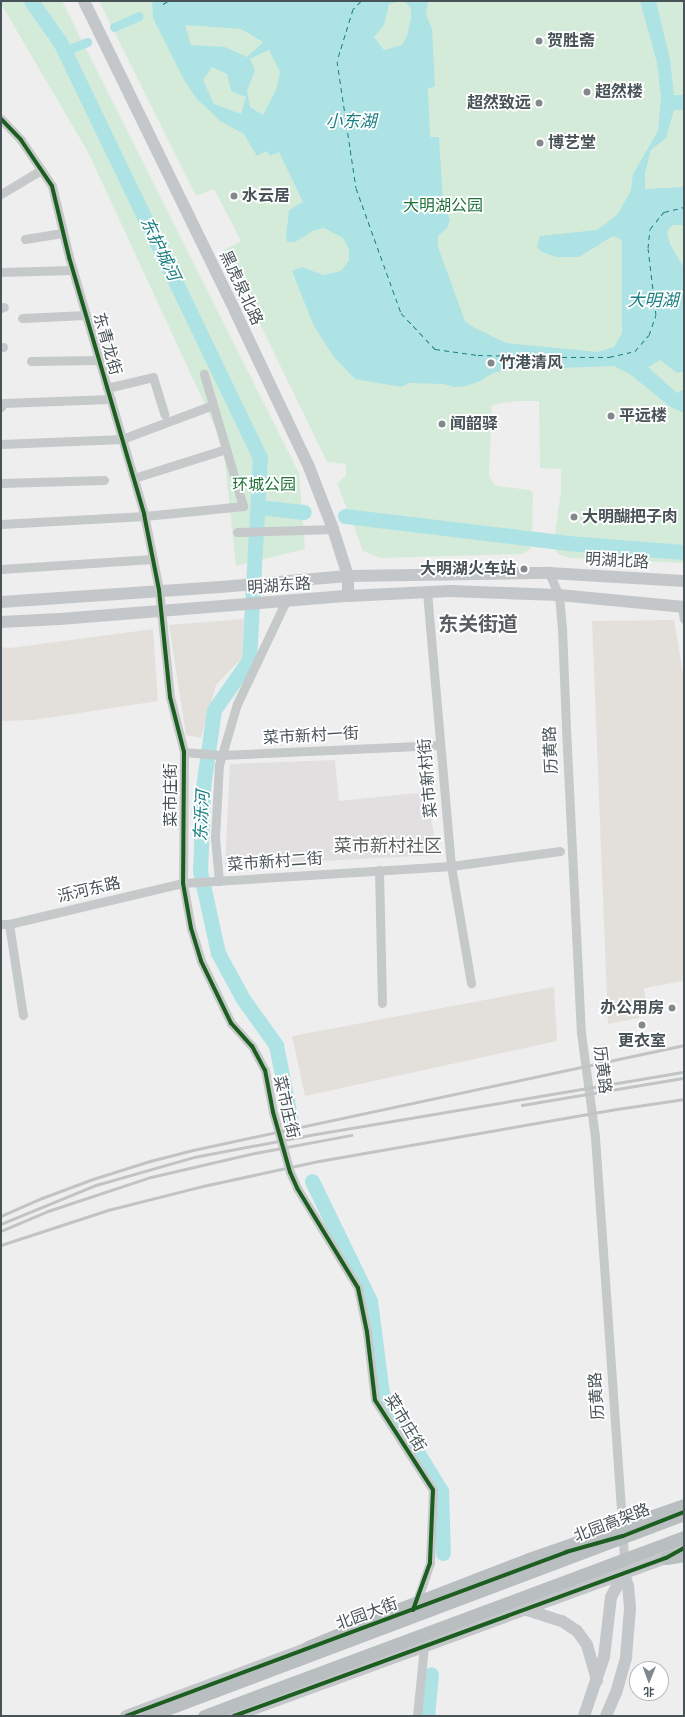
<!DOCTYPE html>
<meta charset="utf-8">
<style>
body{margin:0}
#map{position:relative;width:685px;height:1717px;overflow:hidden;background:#efeeee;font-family:Jost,"Noto Sans SC",sans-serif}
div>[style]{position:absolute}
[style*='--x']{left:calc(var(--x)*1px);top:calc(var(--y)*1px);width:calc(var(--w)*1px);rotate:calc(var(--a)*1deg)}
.commercial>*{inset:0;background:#e3e0dc}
.education>*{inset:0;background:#e1dfe0}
.green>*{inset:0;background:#d5ebda}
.water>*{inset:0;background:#aee3e5}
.canal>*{height:9px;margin:-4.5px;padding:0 4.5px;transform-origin:4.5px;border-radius:4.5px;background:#aee3e5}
.river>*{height:15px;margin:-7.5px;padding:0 7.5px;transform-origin:7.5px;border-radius:7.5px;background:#aee3e5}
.ferry>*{height:1px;margin-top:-0.5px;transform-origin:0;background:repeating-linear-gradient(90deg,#1b7f82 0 5px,transparent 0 9px)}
.minor>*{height:9px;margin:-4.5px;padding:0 4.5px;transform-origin:4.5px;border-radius:4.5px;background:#c6c9c9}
.major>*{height:12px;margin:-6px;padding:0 6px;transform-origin:6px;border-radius:6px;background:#c4c7c9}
.highway>*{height:13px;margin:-6.5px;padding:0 6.5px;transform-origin:6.5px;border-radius:6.5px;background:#b9bec1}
.rail>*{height:2.5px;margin:-1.25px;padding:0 1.25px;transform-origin:1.25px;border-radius:1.25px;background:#c2c4c4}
.cycleway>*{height:4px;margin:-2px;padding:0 2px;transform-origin:2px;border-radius:2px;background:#1b5e20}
.dots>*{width:11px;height:11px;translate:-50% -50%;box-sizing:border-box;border:2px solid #fff;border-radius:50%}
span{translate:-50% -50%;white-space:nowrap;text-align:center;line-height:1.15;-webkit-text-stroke:3.5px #fff;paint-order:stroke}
.poi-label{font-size:16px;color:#485358;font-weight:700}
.left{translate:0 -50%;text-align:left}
.right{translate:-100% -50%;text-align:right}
.park-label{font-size:16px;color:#21713b}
.street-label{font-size:16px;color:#485358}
.water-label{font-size:17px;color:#1b7f82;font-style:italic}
.quarter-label{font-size:18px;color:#5b5f61}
.district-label{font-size:20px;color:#5b5f61;font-weight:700}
.frame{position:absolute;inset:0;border:2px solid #485358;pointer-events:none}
.north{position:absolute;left:629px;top:1661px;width:40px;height:40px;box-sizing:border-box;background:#fff;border:1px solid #b6babc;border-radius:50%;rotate:181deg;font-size:11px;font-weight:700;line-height:16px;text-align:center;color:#485358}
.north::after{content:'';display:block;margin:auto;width:14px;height:18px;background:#82898c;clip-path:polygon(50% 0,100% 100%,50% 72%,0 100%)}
</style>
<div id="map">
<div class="commercial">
<div style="clip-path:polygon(244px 619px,242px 658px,216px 685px,201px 738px,186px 735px,169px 625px)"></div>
<div style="clip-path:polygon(674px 620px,684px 679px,684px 981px,644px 988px,647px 1010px,639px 1011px,639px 1018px,608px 1024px,592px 621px)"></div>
<div style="clip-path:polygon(153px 629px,158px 701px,34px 720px,1px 721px,1px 647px,10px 648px)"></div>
<div style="clip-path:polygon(554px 987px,557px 1041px,305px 1096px,292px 1036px)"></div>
</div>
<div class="education">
<div style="clip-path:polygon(335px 760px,339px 801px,427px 792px,437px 855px,225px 866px,230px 764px)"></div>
</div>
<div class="green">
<div style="clip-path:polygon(1px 1px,62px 1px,299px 473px,305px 549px,236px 566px,223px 444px,88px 152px,1px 4px)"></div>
<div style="clip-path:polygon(99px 1px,684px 1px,684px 563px,569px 558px,558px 554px,553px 546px,561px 492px,561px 469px,540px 468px,539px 401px,517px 401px,492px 405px,489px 475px,494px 484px,498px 486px,530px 490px,533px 493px,532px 544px,530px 549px,523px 554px,380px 558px,363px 551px,337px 483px,346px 476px,346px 464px,327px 462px,224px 250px,241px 241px,214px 189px,196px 196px)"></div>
</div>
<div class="water">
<div style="clip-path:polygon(evenodd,152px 1px,428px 1px,426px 14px,432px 29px,435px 87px,428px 88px,430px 137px,439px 137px,443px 201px,450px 220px,447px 228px,438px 236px,438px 247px,465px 321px,473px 327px,506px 343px,598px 352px,614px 347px,622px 333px,622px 240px,613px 236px,579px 257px,556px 257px,542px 252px,537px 247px,540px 236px,597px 230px,618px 214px,631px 190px,633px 174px,658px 131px,661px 98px,657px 63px,640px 1px,656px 1px,670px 59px,674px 95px,684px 95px,684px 110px,674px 110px,666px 138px,651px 150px,645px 173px,645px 189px,684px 187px,684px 225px,673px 225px,667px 231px,670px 244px,684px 268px,684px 371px,677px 373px,660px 360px,648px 367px,677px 393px,684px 389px,684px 413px,669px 406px,631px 375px,614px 366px,507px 370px,493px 373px,480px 381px,466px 386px,454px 387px,443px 384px,409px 383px,402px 387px,355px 379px,333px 356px,313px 324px,292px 271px,302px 267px,323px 275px,341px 271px,349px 260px,349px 249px,343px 238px,324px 228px,315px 230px,295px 242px,287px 242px,286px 237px,289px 210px,303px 202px,279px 152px,270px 156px,267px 151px,257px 156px,244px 134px,220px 121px,196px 98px,184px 80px,153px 18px,152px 1px,397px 2px,405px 2px,411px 8px,411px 18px,407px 36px,402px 45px,384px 50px,374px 37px,384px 25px,389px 4px,397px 2px,152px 1px,185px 25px,241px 29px,263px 42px,247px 57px,225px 47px,191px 45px,185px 25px,152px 1px,269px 50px,280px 72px,276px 90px,263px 115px,250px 107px,247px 91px,255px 70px,250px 59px,269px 50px,152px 1px,212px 67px,227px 74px,231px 91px,246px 97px,241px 114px,214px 104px,203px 80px,212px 67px)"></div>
</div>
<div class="canal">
<div style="--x:114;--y:27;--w:27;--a:-24"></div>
<div style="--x:65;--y:51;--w:24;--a:-22"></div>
</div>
<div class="river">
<div style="--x:31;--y:1;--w:50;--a:54.7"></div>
<div style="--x:60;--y:42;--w:461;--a:64.3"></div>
<div style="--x:260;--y:457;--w:203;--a:93.1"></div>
<div style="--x:249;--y:660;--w:61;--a:125"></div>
<div style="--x:214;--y:710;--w:78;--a:98.1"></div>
<div style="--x:203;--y:787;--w:84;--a:92"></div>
<div style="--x:200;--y:871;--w:84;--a:77.6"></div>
<div style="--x:218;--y:953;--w:52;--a:61.5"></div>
<div style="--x:243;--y:999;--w:57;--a:54.3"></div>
<div style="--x:276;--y:1045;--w:72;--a:78.8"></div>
<div style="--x:258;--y:507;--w:46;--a:6.2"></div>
<div style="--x:345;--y:516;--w:225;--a:6.9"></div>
<div style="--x:568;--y:543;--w:116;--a:4.4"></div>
<div style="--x:312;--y:1181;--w:133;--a:64.2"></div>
<div style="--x:370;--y:1301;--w:94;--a:82.6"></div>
<div style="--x:382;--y:1394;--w:114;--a:58.7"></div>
<div style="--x:441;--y:1491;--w:62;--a:88.2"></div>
<div style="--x:427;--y:1716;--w:42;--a:-84.6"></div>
</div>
<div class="ferry">
<div style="--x:361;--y:1;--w:11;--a:135"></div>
<div style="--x:353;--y:9;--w:54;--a:107.1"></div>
<div style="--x:337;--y:61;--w:128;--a:81.5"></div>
<div style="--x:356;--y:188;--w:133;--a:70.2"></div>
<div style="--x:401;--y:313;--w:50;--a:46.6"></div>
<div style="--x:435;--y:349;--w:43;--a:7.9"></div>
<div style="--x:478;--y:355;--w:75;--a:1.5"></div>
<div style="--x:553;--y:357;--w:56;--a:0"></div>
<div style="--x:609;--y:357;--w:27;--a:-13"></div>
<div style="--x:635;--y:351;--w:21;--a:-49"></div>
<div style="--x:649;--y:335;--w:21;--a:-71"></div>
<div style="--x:656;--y:315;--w:67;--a:-96.8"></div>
<div style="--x:648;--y:248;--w:19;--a:-84"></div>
<div style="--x:650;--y:229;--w:22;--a:-51"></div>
<div style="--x:664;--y:212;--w:21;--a:-14"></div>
<div style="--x:163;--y:4;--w:6;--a:-31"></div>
</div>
<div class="minor">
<div style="--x:1;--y:119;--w:29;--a:46"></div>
<div style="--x:21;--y:140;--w:55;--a:56"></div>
<div style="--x:52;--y:186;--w:73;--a:76.5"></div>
<div style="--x:69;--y:257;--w:268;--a:73.7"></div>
<div style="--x:144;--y:514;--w:77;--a:78.8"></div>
<div style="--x:159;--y:590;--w:108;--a:84.1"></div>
<div style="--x:170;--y:697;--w:57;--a:75.7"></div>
<div style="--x:184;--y:752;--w:131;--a:90.4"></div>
<div style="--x:183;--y:883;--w:46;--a:79.9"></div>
<div style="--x:191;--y:928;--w:34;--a:73"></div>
<div style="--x:201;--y:961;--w:69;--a:64.2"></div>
<div style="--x:231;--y:1023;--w:31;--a:48"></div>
<div style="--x:252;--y:1046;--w:27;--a:62"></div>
<div style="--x:265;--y:1070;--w:43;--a:79.2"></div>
<div style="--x:273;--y:1112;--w:62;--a:74.2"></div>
<div style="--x:290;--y:1172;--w:17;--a:66"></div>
<div style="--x:297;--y:1188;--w:117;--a:58.6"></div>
<div style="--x:358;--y:1288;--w:45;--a:78.4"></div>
<div style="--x:367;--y:1332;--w:68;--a:83.3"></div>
<div style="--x:375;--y:1400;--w:107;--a:57.2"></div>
<div style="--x:433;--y:1490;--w:73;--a:92.4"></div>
<div style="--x:430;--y:1563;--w:46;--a:109.2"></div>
<div style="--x:1;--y:194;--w:47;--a:-31"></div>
<div style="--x:25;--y:239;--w:38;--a:-9"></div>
<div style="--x:1;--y:272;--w:71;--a:-1.6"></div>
<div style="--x:1;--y:308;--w:3;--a:-18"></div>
<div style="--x:22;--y:318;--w:64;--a:-2.7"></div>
<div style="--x:1;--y:347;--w:2;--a:0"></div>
<div style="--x:31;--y:361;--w:68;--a:-0.8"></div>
<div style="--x:107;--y:388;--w:47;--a:-13.4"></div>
<div style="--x:153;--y:377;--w:39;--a:73"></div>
<div style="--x:1;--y:407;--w:4;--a:-63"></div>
<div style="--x:3;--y:403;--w:108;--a:-2.1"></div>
<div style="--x:1;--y:444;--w:121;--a:-2.4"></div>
<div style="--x:122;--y:439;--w:97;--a:-20.5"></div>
<div style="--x:134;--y:478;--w:96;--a:-17.5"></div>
<div style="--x:1;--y:483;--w:103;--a:-1.7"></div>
<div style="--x:1;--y:524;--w:144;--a:-3.2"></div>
<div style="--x:145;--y:516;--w:99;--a:-5.8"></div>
<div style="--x:243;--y:506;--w:138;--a:-106.5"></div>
<div style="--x:237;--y:532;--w:96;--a:-1.8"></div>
<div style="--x:1;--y:569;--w:152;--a:-3.8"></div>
<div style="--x:549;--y:573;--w:24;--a:66"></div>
<div style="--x:559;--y:595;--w:33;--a:85"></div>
<div style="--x:562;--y:628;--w:100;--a:87.7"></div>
<div style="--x:566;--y:728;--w:305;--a:87.2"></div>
<div style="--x:581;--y:1033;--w:105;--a:82.3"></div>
<div style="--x:595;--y:1137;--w:400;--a:86"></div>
<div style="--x:623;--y:1536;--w:28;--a:88"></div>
<div style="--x:427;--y:592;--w:275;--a:85"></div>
<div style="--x:451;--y:866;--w:119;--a:80.3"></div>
<div style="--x:682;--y:607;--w:12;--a:81"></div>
<div style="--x:184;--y:752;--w:38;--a:5"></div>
<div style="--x:222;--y:755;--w:218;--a:-2.6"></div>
<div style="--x:379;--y:870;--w:133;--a:88.7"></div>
<div style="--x:219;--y:881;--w:43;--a:-95.3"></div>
<div style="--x:215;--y:838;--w:73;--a:-86.9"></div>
<div style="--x:219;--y:765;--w:64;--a:-73.6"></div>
<div style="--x:237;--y:704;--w:114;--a:-64.6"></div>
<div style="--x:1;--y:924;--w:8;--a:0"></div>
<div style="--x:9;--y:924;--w:179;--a:-13.3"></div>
<div style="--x:183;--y:883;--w:269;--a:-3.6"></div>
<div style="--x:451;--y:866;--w:110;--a:-7.8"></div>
<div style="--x:9;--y:924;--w:92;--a:81.3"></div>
<div style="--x:417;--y:1716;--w:70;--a:-84.3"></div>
</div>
<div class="major">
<div style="--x:84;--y:1;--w:345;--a:64"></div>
<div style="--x:235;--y:311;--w:173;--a:64.6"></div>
<div style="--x:309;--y:467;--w:66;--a:68.8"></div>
<div style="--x:333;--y:529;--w:49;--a:72.3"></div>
<div style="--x:348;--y:576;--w:20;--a:90"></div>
<div style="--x:1;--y:602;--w:220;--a:-3.9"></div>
<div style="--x:220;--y:587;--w:128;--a:-4.9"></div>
<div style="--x:348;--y:576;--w:201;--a:-0.9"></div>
<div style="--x:549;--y:573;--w:135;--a:3.4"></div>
<div style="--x:1;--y:622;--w:59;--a:-2.9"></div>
<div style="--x:60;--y:619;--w:289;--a:-4.6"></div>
<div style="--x:348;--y:596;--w:102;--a:-2.8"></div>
<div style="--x:450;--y:591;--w:109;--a:2.1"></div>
<div style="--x:559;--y:595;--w:126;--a:5.5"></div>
<div style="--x:524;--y:1609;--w:40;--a:18"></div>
<div style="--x:562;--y:1621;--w:18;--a:34"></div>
<div style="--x:577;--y:1631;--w:17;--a:54"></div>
<div style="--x:587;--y:1645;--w:37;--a:74"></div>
<div style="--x:126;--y:1716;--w:203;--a:-20.5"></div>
<div style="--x:234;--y:1716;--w:460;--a:-20.1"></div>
<div style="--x:666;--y:1558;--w:21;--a:-29"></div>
<div style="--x:584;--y:1716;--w:62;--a:-71.3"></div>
<div style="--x:604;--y:1657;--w:60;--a:-83.3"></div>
<div style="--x:611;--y:1597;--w:26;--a:-61"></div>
<div style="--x:606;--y:1716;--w:25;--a:-67"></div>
<div style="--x:616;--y:1693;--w:37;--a:-74"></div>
<div style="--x:626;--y:1657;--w:49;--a:-85.3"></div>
<div style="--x:630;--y:1608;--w:22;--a:-95"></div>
<div style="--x:628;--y:1586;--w:13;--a:-108"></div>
</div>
<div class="highway">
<div style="--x:666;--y:1558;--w:18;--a:-9"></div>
<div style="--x:308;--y:1647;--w:102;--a:-22.5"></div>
<div style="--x:402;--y:1608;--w:136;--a:-21.1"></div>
<div style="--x:529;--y:1559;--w:164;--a:-19.2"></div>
<div style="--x:148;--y:1716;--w:573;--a:-20.65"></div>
<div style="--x:204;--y:1716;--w:512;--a:-20.45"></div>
</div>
<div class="rail">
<div style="--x:522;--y:1105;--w:164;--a:-9.5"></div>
<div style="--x:1;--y:1216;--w:45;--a:-23.7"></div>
<div style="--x:42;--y:1198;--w:54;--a:-20.4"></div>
<div style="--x:93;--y:1179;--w:60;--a:-17.5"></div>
<div style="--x:150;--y:1161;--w:44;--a:-14.3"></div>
<div style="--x:193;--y:1150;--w:502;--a:-12.07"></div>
<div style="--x:1;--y:1224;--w:103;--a:-22.3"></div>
<div style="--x:96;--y:1185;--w:102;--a:-15.9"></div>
<div style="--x:194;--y:1157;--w:118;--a:-10.7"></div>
<div style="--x:310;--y:1135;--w:379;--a:-9.6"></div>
<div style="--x:1;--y:1231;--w:51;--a:-23.1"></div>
<div style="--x:48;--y:1211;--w:108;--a:-18.3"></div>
<div style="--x:151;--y:1177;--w:107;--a:-13"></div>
<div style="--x:255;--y:1153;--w:98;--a:-10.6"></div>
<div style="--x:1;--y:1245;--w:113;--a:-18.1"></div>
<div style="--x:108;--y:1210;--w:98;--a:-14.2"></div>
<div style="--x:203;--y:1186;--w:119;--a:-12.2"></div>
<div style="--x:319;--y:1161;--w:303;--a:-9.9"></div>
<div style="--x:617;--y:1109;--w:68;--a:-8.5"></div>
</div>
<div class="cycleway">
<div style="--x:1;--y:119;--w:29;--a:46"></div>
<div style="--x:21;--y:140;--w:55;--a:56"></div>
<div style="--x:52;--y:186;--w:73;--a:76.5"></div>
<div style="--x:69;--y:257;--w:268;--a:73.7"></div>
<div style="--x:144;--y:514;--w:77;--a:78.8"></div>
<div style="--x:159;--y:590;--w:108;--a:84.1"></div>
<div style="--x:170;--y:697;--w:57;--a:75.7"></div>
<div style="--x:184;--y:752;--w:131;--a:90.4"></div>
<div style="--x:183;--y:883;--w:46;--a:79.9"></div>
<div style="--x:191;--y:928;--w:34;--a:73"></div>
<div style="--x:201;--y:961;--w:69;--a:64.2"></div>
<div style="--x:231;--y:1023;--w:31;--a:48"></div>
<div style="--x:252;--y:1046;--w:27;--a:62"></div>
<div style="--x:265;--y:1070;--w:43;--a:79.2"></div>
<div style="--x:273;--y:1112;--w:62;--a:74.2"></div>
<div style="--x:290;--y:1172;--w:17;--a:66"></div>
<div style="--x:297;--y:1188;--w:117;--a:58.6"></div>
<div style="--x:358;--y:1288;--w:45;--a:78.4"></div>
<div style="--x:367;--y:1332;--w:68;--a:83.3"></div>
<div style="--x:375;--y:1400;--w:107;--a:57.2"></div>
<div style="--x:433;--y:1490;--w:73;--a:92.4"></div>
<div style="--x:430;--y:1563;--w:50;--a:109.9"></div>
<div style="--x:126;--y:1716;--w:470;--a:-20.4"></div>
<div style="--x:566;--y:1552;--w:59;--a:-15.7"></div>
<div style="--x:623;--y:1536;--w:66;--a:-21.5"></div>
<div style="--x:234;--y:1716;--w:460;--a:-20.1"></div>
<div style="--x:666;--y:1558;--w:21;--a:-29"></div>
</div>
<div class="dots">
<div style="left:539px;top:41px;background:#82898c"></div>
<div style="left:587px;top:92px;background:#82898c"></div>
<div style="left:539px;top:103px;background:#82898c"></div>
<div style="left:540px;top:143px;background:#82898c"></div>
<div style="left:234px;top:196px;background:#82898c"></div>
<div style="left:491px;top:363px;background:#82898c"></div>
<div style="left:611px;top:416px;background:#82898c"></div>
<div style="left:442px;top:424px;background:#82898c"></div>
<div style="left:574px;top:517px;background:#82898c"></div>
<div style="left:524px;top:569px;background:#82898c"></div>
<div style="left:672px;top:1008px;background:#82898c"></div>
<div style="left:642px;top:1025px;background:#82898c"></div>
</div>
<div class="poi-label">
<span class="left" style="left:547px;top:41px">贺胜斋</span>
<span class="left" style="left:595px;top:92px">超然楼</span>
<span class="right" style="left:531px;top:103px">超然致远</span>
<span class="left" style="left:548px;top:143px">博艺堂</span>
<span class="left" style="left:242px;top:196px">水云居</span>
<span class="left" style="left:499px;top:363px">竹港清风</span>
<span class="left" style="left:619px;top:416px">平远楼</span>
<span class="left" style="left:450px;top:424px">闻韶驿</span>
<span class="left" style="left:582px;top:517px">大明醐把子肉</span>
<span class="right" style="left:516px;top:569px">大明湖火车站</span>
<span class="right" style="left:664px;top:1008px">办公用房</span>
<span style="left:642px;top:1041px">更衣室</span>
</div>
<div class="park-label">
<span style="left:443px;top:206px">大明湖公园</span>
<span style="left:264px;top:485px">环城公园</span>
</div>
<div class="street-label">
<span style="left:241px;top:288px;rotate:65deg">黑虎泉北路</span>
<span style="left:107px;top:344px;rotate:74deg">东青龙街</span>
<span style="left:617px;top:561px;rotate:3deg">明湖北路</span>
<span style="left:279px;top:586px;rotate:-4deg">明湖东路</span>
<span style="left:311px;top:736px;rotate:-3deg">菜市新村一街</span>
<span style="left:551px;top:750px;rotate:-93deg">历黄路</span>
<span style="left:428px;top:778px;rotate:-95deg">菜市新村街</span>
<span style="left:171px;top:795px;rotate:-90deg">菜市庄街</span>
<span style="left:275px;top:862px;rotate:-4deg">菜市新村二街</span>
<span style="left:89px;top:890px;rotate:-13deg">泺河东路</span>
<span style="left:602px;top:1070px;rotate:83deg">历黄路</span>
<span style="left:286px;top:1107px;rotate:77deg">菜市庄街</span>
<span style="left:597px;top:1396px;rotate:-94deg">历黄路</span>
<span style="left:405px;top:1423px;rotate:59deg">菜市庄街</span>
<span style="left:612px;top:1523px;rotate:-21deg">北园高架路</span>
<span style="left:367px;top:1614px;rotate:-20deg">北园大街</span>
</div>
<div class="water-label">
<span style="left:351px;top:122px">小东湖</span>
<span style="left:160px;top:249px;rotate:64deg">东护城河</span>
<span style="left:653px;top:301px">大明湖</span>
<span style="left:202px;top:816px;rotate:-87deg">东泺河</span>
</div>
<div class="quarter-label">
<span style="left:388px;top:846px">菜市新村社区</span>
</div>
<div class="district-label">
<span style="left:478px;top:624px">东关街道</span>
</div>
<div class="frame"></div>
<div class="north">北</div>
</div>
